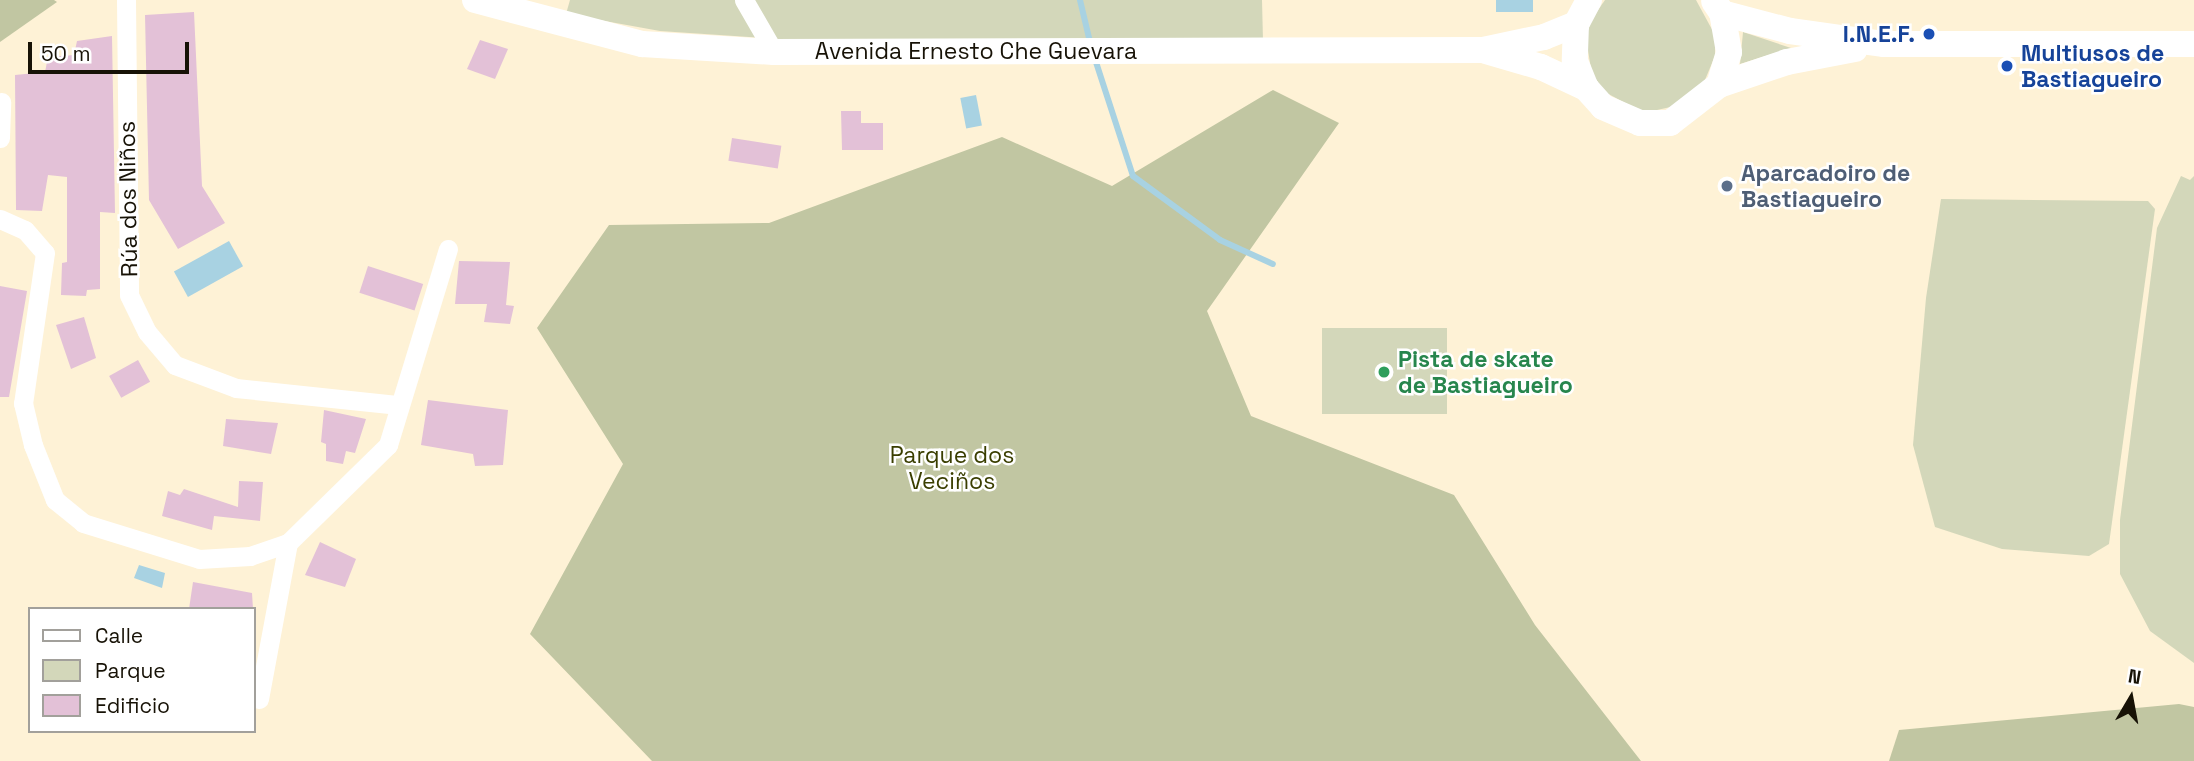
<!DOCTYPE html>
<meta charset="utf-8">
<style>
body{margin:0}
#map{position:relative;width:2194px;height:761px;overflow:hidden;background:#fef2d6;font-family:"Space Grotesk",sans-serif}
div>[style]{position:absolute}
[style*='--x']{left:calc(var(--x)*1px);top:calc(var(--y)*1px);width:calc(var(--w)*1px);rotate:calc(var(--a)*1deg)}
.green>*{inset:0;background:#d3d7ba;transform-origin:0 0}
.forest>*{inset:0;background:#c1c6a2}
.water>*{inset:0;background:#a8d2e2;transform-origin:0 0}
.stream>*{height:6px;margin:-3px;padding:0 3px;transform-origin:3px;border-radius:3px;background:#a8d2e2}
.building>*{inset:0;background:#e3c1d7;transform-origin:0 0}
.street>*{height:19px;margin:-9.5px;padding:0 9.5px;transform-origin:9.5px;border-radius:9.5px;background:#fff}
.secondary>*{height:26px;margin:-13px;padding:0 13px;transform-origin:13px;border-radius:13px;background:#fff}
.dots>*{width:19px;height:19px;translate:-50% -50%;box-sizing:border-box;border:4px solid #fff;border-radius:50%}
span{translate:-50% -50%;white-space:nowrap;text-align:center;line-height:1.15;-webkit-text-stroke:5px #fff;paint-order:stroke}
.transit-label{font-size:23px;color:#164399;font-weight:700}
.right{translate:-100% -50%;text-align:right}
.left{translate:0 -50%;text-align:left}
.street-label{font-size:23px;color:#171206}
.service-label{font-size:23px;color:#4e5e75;font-weight:700}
.leisure-label{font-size:23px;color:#27864d;font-weight:700}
.park-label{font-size:23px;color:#3a3e00}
.legend{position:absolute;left:28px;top:607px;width:228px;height:126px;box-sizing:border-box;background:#fff;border:2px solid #a2a09b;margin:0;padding:9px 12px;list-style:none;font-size:21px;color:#171206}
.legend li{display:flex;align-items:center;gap:14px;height:35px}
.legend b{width:35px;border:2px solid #a2a09b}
.north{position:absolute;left:2096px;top:663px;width:70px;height:70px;-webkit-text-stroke:5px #fff;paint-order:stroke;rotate:10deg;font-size:19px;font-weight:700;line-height:28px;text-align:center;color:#171206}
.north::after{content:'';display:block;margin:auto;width:24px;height:32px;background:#171206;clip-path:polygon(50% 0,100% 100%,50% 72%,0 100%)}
.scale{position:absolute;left:28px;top:42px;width:161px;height:32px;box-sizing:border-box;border:4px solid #171206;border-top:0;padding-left:9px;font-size:21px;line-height:24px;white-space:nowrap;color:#171206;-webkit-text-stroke:5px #fff;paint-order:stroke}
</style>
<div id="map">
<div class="green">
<div style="clip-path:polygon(570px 0,1262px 0,1263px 41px,778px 39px,660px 31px,566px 14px)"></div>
<div style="clip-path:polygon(1605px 0,1696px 0,1715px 35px,1715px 56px,1702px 87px,1675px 106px,1657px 110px,1638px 110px,1603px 91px,1592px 75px,1586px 38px,1591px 20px)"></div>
<div style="clip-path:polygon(1743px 32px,1791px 48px,1740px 64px)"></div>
<div style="clip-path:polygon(2181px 176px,2190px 180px,2194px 176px,2194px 663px,2150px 631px,2120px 574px,2120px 520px,2157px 228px)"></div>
<div style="clip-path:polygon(1941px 199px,2148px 201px,2155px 209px,2109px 544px,2089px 556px,2002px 549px,1935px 527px,1913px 445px,1926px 298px)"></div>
<div style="left:1322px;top:328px;width:125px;height:86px"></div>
</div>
<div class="forest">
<div style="clip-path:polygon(0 0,54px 0,57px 2px,0 42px)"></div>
<div style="clip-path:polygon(1273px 90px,1339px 123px,1207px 311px,1251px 416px,1454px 495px,1535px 625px,1641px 761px,652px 761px,530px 634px,623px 464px,537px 328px,609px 225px,769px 223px,1002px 137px,1112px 186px)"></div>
<div style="clip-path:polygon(2179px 704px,2194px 707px,2194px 761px,1889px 761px,1899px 730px)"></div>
</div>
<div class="water">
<div style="left:1496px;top:0;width:37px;height:12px"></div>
<div style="left:976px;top:95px;width:31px;height:16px;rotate:79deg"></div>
<div style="left:229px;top:241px;width:29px;height:63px;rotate:61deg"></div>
<div style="clip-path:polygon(139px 565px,165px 573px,162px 588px,134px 578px)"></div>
</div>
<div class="stream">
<div style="--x:1080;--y:0;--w:47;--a:76.6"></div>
<div style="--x:1094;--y:56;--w:126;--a:72"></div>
<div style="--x:1133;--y:176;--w:108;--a:36.3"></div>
<div style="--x:1220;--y:240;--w:58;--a:24.4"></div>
</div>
<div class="building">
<div style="clip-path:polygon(194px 12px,202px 186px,225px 223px,178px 249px,149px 200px,145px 15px)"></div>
<div style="clip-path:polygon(112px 36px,115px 213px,100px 212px,100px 289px,87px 290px,86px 296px,61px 295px,62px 263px,67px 262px,67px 177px,48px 175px,42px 211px,16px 210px,15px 75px,45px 72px,48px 57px,74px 55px,77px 41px)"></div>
<div style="clip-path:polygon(480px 40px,508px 49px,495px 79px,467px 69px)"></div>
<div style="clip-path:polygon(841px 111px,861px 111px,861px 123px,883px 123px,883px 150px,842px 150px)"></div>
<div style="left:732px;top:138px;width:50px;height:23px;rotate:9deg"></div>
<div style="clip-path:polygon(459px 261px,510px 262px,506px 305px,514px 306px,510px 324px,484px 322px,487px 304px,455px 304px)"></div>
<div style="left:368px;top:266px;width:58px;height:28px;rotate:18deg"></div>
<div style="clip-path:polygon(0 286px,27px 291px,9px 397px,0 397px)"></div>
<div style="clip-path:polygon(84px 317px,96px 358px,71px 369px,56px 325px)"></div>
<div style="left:138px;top:360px;width:25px;height:33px;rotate:61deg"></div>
<div style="clip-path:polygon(428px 400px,508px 410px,503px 465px,475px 466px,473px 454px,421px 445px)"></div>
<div style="clip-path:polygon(324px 410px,366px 419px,355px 453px,346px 451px,343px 464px,326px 461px,326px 444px,321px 442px)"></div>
<div style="clip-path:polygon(226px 419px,278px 423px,271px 454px,223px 446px)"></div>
<div style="clip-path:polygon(239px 481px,263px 482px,260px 521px,214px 516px,212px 530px,162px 516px,168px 491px,180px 495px,184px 489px,238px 507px)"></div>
<div style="clip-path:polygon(320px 542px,356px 559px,345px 587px,305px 575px)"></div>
<div style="clip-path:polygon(193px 582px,252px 593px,253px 609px,189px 609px)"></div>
</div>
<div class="street">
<div style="--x:126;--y:0;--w:295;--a:89.4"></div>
<div style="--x:129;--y:295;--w:41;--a:64.1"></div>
<div style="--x:147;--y:332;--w:43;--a:49.7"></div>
<div style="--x:175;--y:365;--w:65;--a:20.7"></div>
<div style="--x:236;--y:388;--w:164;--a:6"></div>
<div style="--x:744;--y:0;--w:60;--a:60"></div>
<div style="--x:0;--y:138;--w:36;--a:-88"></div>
<div style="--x:0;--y:219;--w:27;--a:24"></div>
<div style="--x:25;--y:230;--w:30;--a:49"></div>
<div style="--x:45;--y:253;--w:152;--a:98.3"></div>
<div style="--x:23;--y:403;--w:43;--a:76.6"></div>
<div style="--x:33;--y:445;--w:59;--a:68.2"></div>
<div style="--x:55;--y:500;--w:36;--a:39"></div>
<div style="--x:83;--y:523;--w:121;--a:17.2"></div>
<div style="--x:199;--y:559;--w:51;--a:-3.4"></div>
<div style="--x:250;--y:556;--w:40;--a:-18.9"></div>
<div style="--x:288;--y:543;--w:140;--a:-44.4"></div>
<div style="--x:388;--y:445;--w:205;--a:-73"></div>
<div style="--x:259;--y:699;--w:159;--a:-79.5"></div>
</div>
<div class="secondary">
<div style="--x:475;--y:0;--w:173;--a:14.8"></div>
<div style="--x:642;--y:44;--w:132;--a:3.5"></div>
<div style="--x:774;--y:52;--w:709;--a:-0.16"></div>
<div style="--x:1483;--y:50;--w:62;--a:-12"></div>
<div style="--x:1544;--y:37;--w:35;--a:-22"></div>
<div style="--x:1589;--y:0;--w:27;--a:118"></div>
<div style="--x:1576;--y:24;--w:37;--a:92"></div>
<div style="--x:1575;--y:61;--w:29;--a:68"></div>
<div style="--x:1586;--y:88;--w:25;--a:48"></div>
<div style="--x:1603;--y:107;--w:40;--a:23.4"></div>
<div style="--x:1640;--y:123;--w:30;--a:0"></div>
<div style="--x:1670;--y:123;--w:62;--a:-37.8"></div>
<div style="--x:1719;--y:85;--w:34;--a:-73"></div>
<div style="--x:1729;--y:52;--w:40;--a:-100"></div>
<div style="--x:1722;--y:13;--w:14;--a:-124"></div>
<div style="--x:1722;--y:13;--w:70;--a:14.8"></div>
<div style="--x:1790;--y:31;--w:95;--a:7.9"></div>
<div style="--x:1884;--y:44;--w:310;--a:0"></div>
<div style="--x:1486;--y:51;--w:57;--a:16.2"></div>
<div style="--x:1541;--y:67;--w:50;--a:25"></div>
<div style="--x:1719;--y:85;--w:72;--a:-18.7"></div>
<div style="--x:1787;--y:62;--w:69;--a:-10.8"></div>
</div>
<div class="dots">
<div style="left:1929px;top:34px;background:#1a4fb4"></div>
<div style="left:2007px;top:66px;background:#1a4fb4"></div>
<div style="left:1727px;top:186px;background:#5c6f8a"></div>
<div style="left:1384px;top:372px;background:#2e9e5b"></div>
</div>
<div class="transit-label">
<span class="right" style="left:1915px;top:34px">I.N.E.F.</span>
<span class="left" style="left:2021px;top:66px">Multiusos de<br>Bastiagueiro</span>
</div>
<div class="street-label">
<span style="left:976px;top:51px">Avenida Ernesto Che Guevara</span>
<span style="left:128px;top:199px;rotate:-91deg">Rúa dos Niños</span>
</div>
<div class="service-label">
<span class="left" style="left:1741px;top:186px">Aparcadoiro de<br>Bastiagueiro</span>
</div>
<div class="leisure-label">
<span class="left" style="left:1398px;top:372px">Pista de skate<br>de Bastiagueiro</span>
</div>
<div class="park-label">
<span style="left:952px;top:468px">Parque dos<br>Veciños</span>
</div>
<ul class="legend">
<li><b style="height:9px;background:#fff"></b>Calle</li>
<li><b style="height:19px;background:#d3d7ba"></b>Parque</li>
<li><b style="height:19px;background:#e3c1d7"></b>Edificio</li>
</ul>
<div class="north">N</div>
<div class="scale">50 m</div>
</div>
